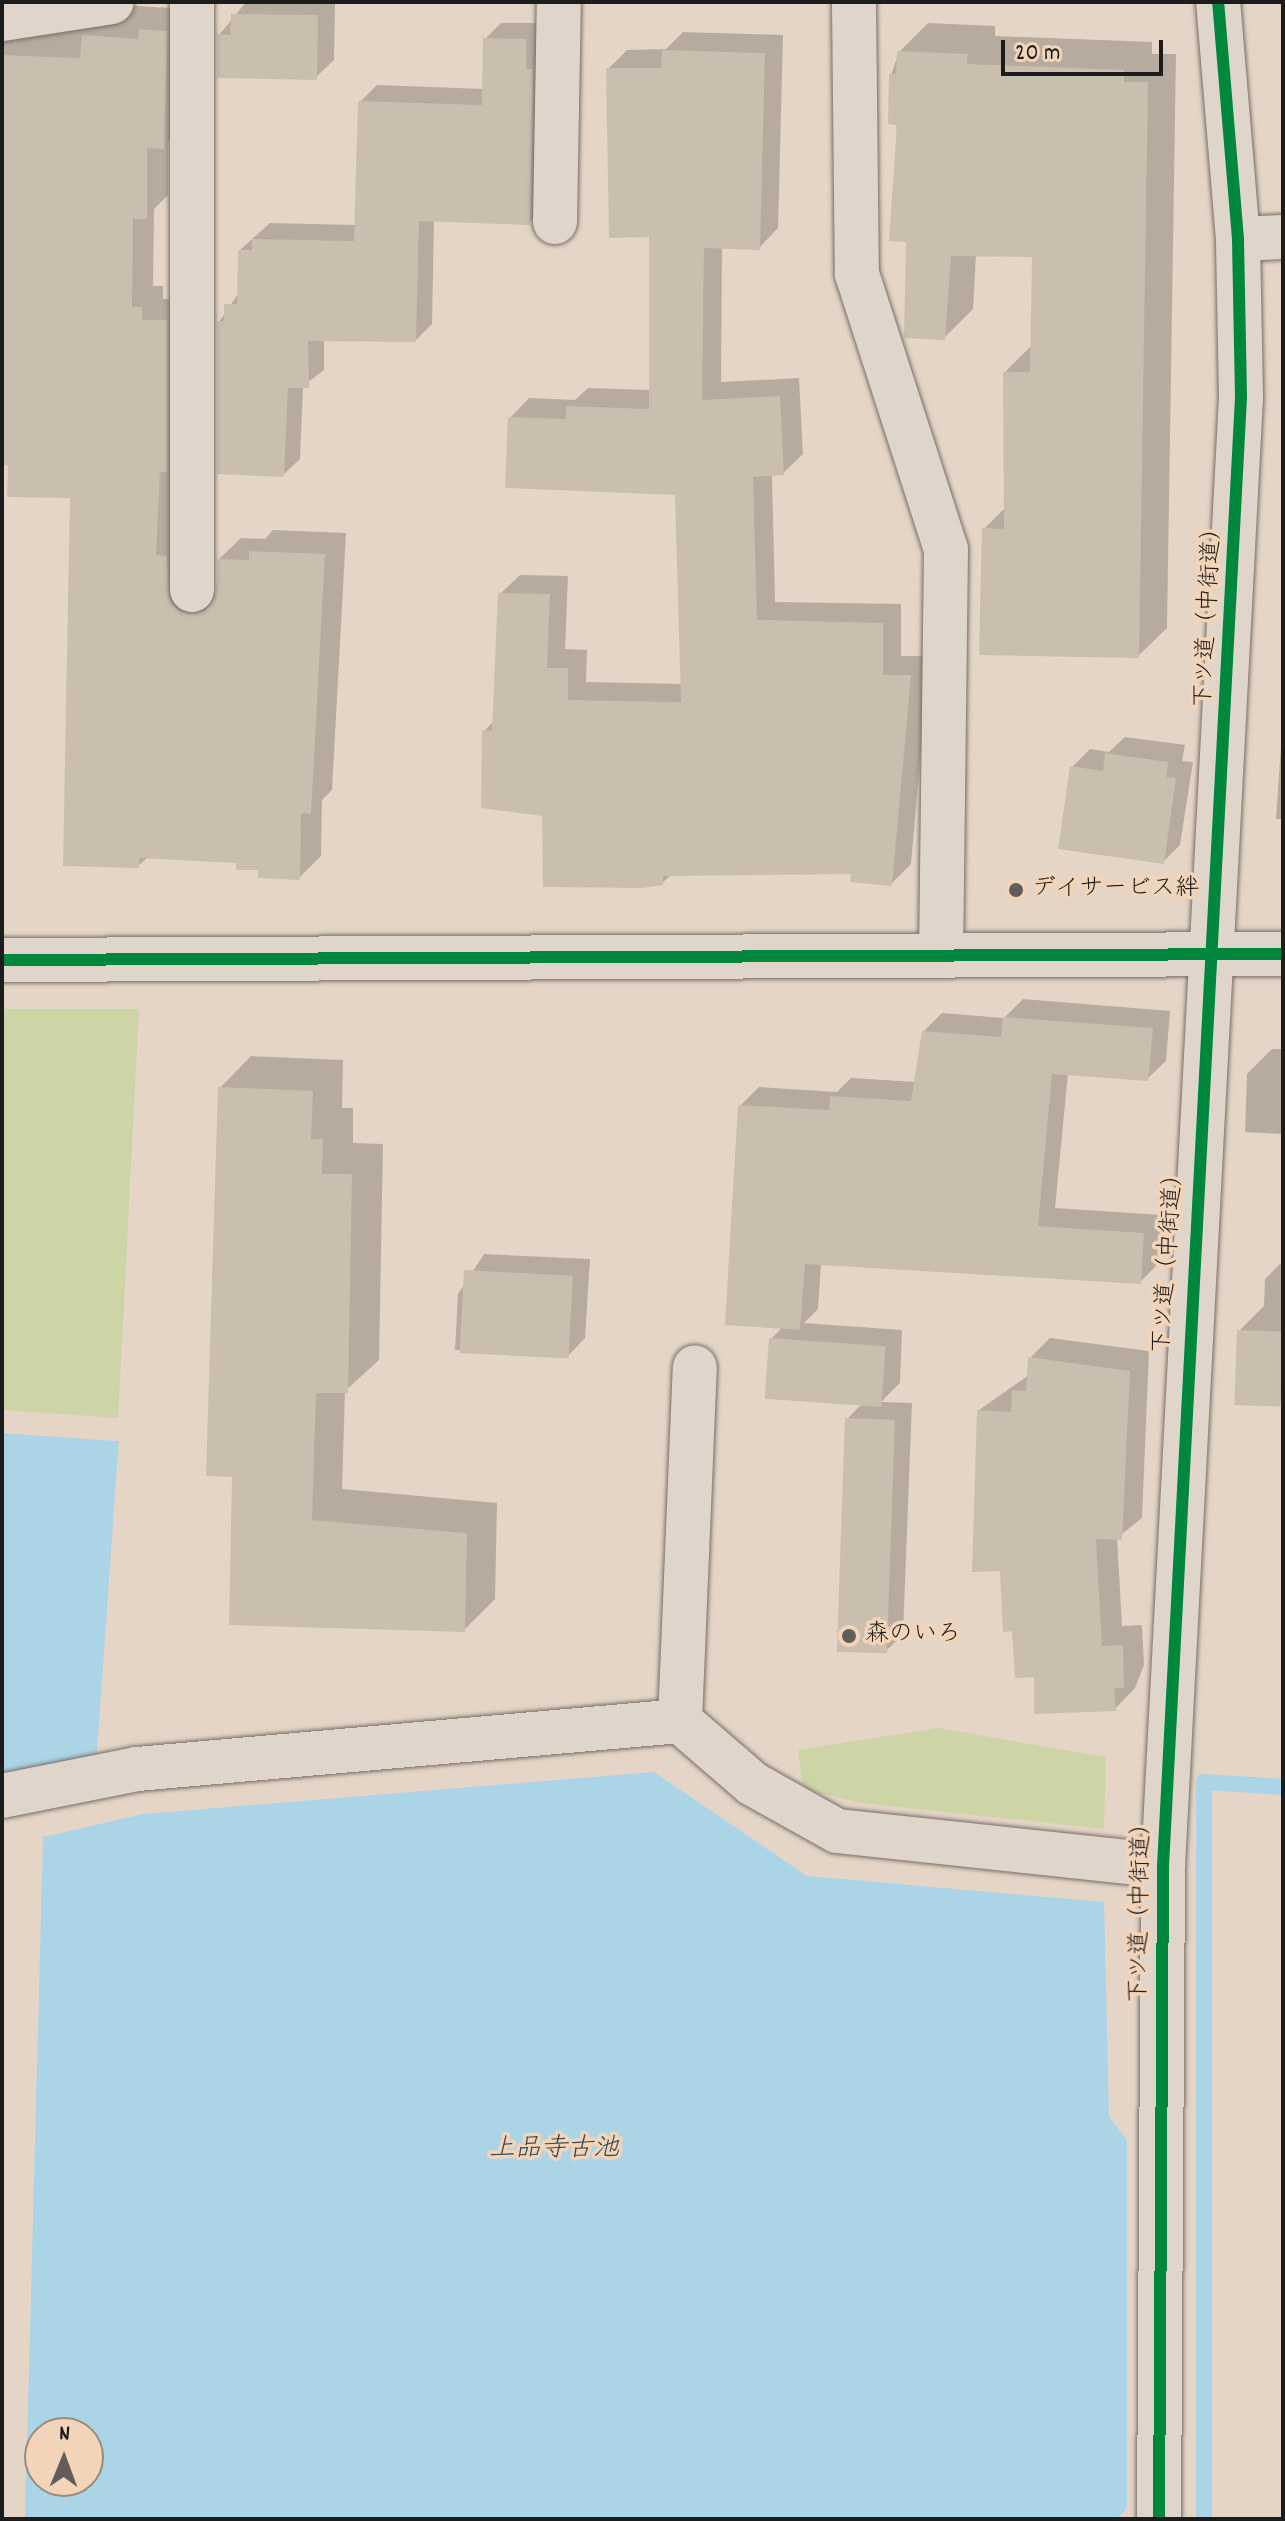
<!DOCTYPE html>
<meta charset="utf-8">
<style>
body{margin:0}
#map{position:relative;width:1285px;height:2521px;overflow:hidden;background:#e5d5c6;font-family:Dekko,"Klee One",sans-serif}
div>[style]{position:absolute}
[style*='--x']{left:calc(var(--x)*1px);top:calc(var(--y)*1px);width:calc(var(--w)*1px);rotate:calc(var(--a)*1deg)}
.green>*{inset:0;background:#cdd4a6}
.water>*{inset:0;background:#acd4e7;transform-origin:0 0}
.shadow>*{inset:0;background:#0003}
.stream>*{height:16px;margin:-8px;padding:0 8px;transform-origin:8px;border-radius:8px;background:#acd4e7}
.building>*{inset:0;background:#cabeaf;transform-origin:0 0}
.roads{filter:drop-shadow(0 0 2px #766f68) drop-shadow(0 0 2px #766f68)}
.street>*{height:44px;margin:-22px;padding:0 22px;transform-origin:22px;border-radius:22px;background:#e0d5cb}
.secondary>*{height:44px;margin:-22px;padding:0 22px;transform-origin:22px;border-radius:22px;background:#e0d5cb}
.cycleway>*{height:12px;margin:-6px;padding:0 6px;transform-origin:6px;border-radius:6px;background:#00873e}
.dots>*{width:22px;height:22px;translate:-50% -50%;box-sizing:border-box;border:4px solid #f2d5b9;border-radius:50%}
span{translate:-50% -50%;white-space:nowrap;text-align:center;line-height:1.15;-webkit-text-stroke:7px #f2d5b9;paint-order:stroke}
.street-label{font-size:24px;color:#1c1c1c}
.poi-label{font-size:24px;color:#1c1c1c}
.left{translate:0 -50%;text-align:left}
.water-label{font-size:26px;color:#3a4a52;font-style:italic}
.frame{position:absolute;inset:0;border:4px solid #1c1c1c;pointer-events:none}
.north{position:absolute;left:24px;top:2417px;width:80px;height:80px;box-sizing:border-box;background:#f2d5b9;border:2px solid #9c8b7a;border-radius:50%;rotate:1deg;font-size:22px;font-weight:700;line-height:32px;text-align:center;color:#1c1c1c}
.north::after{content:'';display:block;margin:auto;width:28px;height:36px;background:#625d58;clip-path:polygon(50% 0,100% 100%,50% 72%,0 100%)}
.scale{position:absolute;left:1001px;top:40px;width:162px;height:36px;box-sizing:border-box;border:4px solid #1c1c1c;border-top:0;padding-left:10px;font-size:24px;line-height:28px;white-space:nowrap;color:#1c1c1c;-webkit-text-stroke:6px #f2d5b9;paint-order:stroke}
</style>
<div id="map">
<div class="green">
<div style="clip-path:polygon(2px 1009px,139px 1009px,118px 1418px,2px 1410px)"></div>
<div style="clip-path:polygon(938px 1728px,1106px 1757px,1104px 1829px,861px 1803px,803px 1789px,798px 1750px)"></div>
</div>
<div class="water">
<div style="left:2px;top:1433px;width:117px;height:346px;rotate:4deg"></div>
<div style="clip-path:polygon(evenodd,654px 1772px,807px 1876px,1104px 1902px,1109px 2117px,1127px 2140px,1127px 2508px,1117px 2519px,25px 2519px,43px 1837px,143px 1814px,654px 1772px,40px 2433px,88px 2433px,88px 2481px,40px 2481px,40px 2433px)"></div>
</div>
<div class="shadow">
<div style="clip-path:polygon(246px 2px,335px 2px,334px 60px,316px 77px,219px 35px)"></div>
<div style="clip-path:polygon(136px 6px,188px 9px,185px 125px,168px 142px,168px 195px,154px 209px,153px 286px,163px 286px,163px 299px,188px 299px,192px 581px,216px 594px,219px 559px,241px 538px,265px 539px,273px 530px,346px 533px,332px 790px,322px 800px,321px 856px,299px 878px,238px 861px,148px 857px,138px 866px,72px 496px,2px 463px,2px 34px,16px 20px)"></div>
<div style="clip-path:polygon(501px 23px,542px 23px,546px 206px,529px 223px,434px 220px,432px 324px,416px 340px,324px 339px,324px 370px,303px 386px,300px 459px,283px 475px,219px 322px,240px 291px,240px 250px,270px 223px,356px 225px,360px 102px,377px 85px,484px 89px,485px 39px)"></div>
<div style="clip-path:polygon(928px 23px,995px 26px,995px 36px,1152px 42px,1152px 54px,1176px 54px,1167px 628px,1138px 656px,984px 529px,1006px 507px,1005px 372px,1032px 345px,1034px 255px,976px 254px,973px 309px,944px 338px,908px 240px,891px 75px,899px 52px)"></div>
<div style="clip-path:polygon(683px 32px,783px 35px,778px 228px,759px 248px,722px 247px,721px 382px,799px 378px,803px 454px,783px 473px,772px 474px,775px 602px,901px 604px,901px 656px,929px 656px,911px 864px,891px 884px,853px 872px,672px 874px,662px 883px,544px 814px,484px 731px,495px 720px,500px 594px,520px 575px,568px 576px,565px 649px,587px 650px,586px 682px,682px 684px,677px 493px,510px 418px,529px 398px,575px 400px,588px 388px,651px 390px,651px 235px,608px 69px,627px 50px,666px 49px)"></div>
<div style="clip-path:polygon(1283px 717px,1283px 819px,1276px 819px)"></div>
<div style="clip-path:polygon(1125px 737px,1185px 745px,1182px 761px,1193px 762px,1180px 845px,1163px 862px,1072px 767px,1090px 749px,1109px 752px)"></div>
<div style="clip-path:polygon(1023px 999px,1170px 1011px,1166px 1061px,1147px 1079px,1068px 1073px,1055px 1208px,1161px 1215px,1158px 1264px,1140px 1282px,821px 1263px,818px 1309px,804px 1323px,902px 1330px,900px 1383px,881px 1402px,912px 1403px,903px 1634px,885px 1652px,847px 1419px,866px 1400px,771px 1339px,783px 1327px,740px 1106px,759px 1087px,837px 1092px,851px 1078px,916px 1082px,923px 1032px,942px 1013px,1004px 1018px)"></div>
<div style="clip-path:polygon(1272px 1049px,1283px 1049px,1283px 1134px,1245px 1132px,1247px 1074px)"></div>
<div style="clip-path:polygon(251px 1056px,343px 1060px,342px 1108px,353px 1108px,353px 1143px,383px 1144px,379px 1360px,345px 1391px,342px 1489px,497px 1503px,495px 1599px,464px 1630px,234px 1475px,220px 1088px)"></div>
<div style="clip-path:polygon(484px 1254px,590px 1259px,585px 1338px,568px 1356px,455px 1350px,458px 1294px)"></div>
<div style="clip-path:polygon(1283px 1261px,1283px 1405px,1239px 1331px,1264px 1306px,1265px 1279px)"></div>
<div style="clip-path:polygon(1050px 1338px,1149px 1351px,1142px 1518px,1117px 1538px,1122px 1626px,1142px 1625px,1144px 1665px,1135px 1688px,1115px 1709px,1036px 1675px,1014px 1629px,1002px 1569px,979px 1410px,1029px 1375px,1030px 1358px)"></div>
</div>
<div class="stream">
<div style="--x:1204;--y:2519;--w:737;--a:-90"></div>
<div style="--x:1204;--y:1782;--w:79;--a:3.6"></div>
</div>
<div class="building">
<div style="clip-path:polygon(231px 14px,318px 15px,317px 80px,217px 78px,217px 34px,230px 35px)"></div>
<div style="clip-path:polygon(139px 29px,167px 31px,164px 149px,147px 148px,147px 219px,133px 219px,132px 307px,142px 307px,142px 320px,167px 320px,167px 472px,160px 472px,156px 555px,167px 556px,170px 602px,180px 612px,205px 611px,217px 591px,217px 559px,249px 560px,249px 551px,325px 554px,311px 814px,301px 813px,300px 880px,258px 878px,258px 870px,236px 870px,236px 863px,139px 858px,139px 868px,63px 866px,70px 498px,7px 497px,8px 465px,2px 465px,2px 55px,80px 58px,82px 35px,138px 39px)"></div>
<div style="clip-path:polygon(483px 38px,526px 39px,526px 69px,533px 69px,530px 225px,419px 221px,416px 342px,308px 341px,309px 388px,288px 388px,284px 477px,217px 474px,217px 321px,224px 321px,224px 304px,237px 304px,238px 250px,252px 250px,252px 239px,354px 241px,358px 101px,482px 105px)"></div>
<div style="clip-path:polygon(662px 50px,765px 53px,760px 250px,704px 248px,702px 400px,780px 396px,784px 475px,753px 477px,757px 620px,883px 623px,883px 675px,911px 675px,892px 886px,850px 882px,851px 874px,663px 876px,663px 885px,642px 888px,543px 887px,542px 816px,481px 808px,482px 730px,492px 731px,498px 593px,550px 594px,547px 668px,568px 668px,568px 700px,681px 702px,675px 495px,505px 488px,508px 417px,566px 419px,566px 406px,649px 409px,649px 237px,609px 238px,606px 68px,661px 68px)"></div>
<div style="clip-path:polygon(897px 51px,968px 54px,967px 64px,1124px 70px,1124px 82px,1148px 82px,1139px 658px,979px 655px,982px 528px,1004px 529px,1003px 372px,1030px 372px,1032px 257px,951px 256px,945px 340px,904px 338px,906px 242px,889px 241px,897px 125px,888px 124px,889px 74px,896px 74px)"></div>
<div style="clip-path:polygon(1105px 753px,1168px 762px,1166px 777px,1176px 778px,1164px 864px,1058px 849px,1070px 766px,1103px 771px)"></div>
<div style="clip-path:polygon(1003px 1017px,1153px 1028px,1148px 1081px,1052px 1074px,1038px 1226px,1144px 1233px,1141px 1284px,805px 1264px,800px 1330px,725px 1325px,738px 1105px,829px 1110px,830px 1096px,911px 1101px,922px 1031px,1001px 1037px)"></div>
<div style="clip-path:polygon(218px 1087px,313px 1091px,311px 1139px,323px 1139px,322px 1174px,352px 1174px,348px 1393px,316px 1393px,312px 1520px,467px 1533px,465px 1632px,229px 1625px,232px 1477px,206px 1476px)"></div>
<div style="left:464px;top:1270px;width:109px;height:83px;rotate:3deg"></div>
<div style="left:1237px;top:1330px;width:46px;height:75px;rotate:2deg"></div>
<div style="left:769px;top:1338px;width:117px;height:61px;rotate:4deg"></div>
<div style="clip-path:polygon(1028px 1357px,1130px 1371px,1122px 1540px,1096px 1539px,1102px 1646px,1123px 1645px,1124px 1688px,1114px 1688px,1116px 1711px,1034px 1714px,1034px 1677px,1015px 1678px,1012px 1631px,1003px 1632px,1000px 1571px,972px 1572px,977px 1410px,1011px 1412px,1012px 1390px,1026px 1391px)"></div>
<div style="left:845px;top:1418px;width:50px;height:234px;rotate:2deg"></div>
</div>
<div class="roads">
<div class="street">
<div style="--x:192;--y:2;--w:588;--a:90"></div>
<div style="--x:854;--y:2;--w:272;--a:89.4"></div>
<div style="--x:857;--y:274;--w:289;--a:72.1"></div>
<div style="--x:946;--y:549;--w:401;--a:90.7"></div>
<div style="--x:2;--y:19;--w:111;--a:-8.8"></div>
<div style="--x:555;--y:222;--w:220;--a:-89"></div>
<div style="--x:1238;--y:239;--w:45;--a:-2.5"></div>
<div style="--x:680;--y:1721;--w:354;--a:-87.6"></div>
<div style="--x:2;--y:1796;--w:138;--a:-11.3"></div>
<div style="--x:137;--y:1769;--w:545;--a:-5.05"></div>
<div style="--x:680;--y:1721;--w:96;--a:40.8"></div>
<div style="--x:753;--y:1784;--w:96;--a:29.2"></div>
<div style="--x:837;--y:1831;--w:328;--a:6.1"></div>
<div style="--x:1159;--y:2519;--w:653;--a:-89.65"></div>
<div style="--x:1163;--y:1866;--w:1471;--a:-86.96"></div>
<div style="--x:1241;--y:397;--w:158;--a:-91.1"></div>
<div style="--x:1238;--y:239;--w:238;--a:-94.8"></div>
</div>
<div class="secondary">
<div style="--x:2;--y:960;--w:1281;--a:-0.27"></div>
</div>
</div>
<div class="cycleway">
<div style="--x:2;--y:960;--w:1281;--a:-0.27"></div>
<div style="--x:1159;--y:2519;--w:653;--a:-89.65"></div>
<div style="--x:1163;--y:1866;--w:1471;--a:-86.96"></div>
<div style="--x:1241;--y:397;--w:158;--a:-91.1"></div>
<div style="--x:1238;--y:239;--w:238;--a:-94.8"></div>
</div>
<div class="dots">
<div style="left:1016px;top:890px;background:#625d58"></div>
<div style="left:849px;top:1636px;background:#625d58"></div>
</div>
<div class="street-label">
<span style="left:1210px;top:612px;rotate:-87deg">下ツ道（中街道）</span>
<span style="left:1170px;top:1258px;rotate:-86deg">下ツ道（中街道）</span>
<span style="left:1142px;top:1907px;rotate:-89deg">下ツ道（中街道）</span>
</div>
<div class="poi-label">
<span class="left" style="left:1032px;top:890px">デイサービス絆</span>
<span class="left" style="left:865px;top:1636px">森のいろ</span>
</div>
<div class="water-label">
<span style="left:554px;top:2150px">上品寺古池</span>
</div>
<div class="frame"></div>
<div class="north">N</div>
<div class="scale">20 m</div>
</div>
